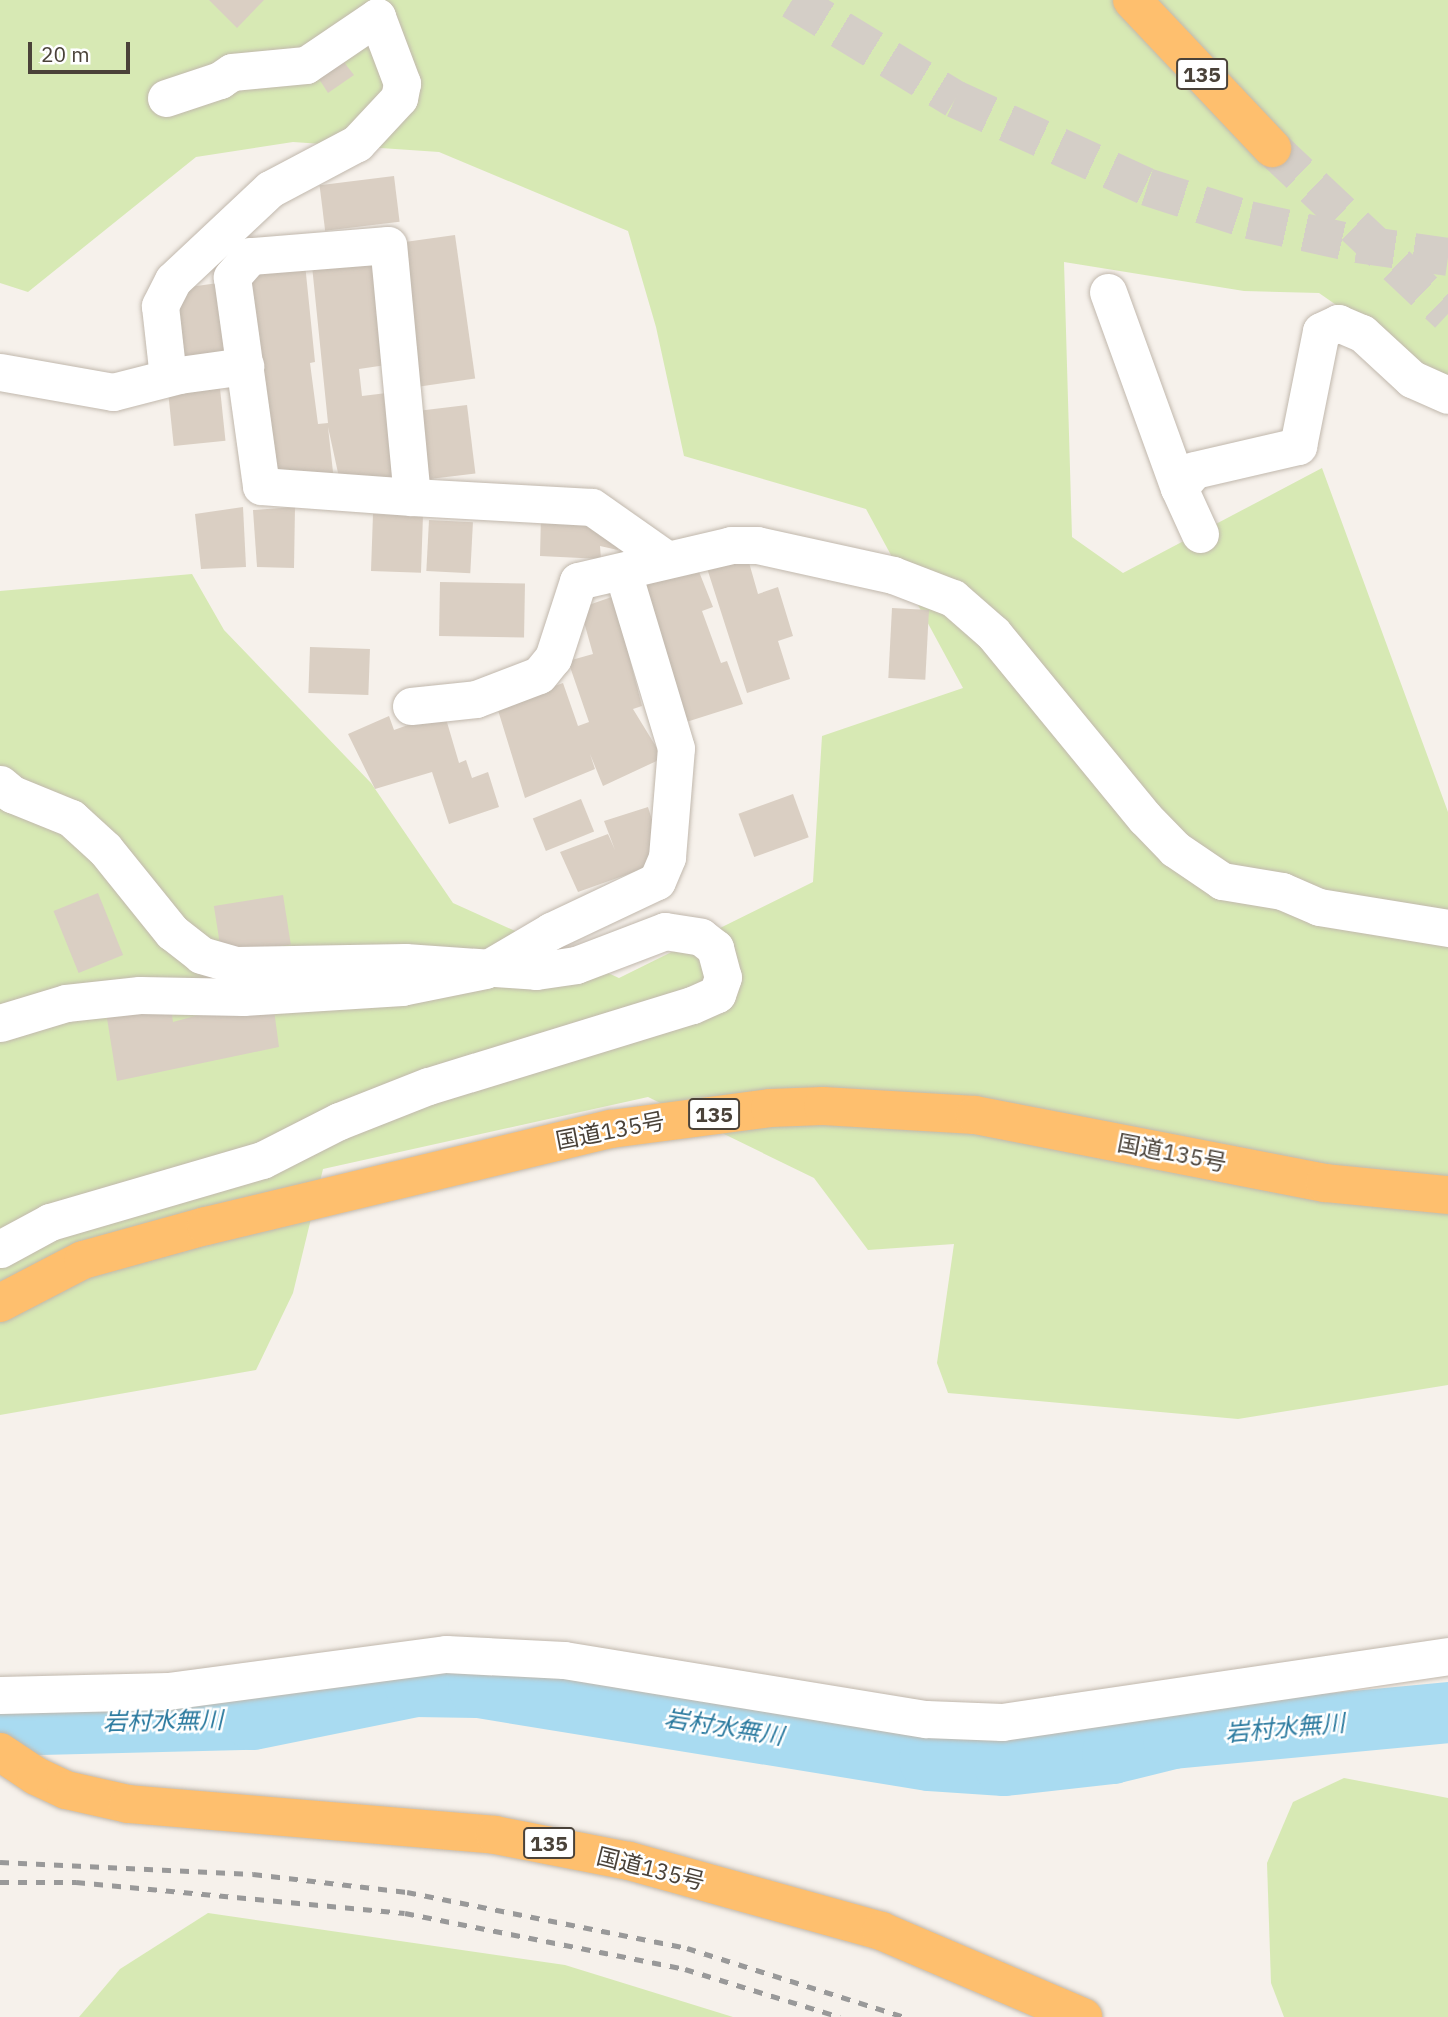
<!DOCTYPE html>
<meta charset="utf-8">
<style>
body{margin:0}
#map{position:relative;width:1448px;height:2017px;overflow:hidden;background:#f6f1eb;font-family:"IBM Plex Sans","Noto Sans JP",sans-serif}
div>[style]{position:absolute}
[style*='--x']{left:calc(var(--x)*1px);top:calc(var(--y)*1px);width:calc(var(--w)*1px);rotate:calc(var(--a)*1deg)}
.green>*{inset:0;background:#d7e9b4}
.river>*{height:61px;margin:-30.5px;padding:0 30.5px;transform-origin:30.5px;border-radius:30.5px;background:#a9dbf1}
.building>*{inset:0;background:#dacfc3;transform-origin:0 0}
.highway-tunnel>*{height:38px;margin-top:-19px;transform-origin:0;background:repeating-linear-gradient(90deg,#d4cec7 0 38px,transparent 0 57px)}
.roads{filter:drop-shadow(0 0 2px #c1b8ad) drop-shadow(0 0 2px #c1b8ad)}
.minor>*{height:37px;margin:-18.5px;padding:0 18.5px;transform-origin:18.5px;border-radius:18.5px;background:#fff}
.highway>*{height:38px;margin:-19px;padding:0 19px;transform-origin:19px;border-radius:19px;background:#febf6e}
.rail>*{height:5px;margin-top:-2.5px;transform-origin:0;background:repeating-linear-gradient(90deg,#999 0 9px,transparent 0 18px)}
span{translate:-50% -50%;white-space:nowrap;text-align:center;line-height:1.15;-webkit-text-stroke:5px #fff;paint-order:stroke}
.shield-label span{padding:2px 5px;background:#fff;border:2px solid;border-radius:5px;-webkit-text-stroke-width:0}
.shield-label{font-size:21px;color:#4a4239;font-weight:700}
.street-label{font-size:23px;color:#4a4239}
.water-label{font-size:24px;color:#2b7a9f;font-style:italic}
.scale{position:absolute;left:28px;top:42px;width:102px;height:32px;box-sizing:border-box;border:4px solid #4a4239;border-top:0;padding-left:9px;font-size:21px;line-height:24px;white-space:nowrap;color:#4a4239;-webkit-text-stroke:5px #fff;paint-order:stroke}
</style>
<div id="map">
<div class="green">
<div style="clip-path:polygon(0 0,1448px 0,1448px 383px,1319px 293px,1244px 291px,1064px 262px,1072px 537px,1123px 573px,1322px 468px,1448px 812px,1448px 1385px,1238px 1419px,948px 1393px,937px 1363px,954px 1244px,868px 1250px,814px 1178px,648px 1097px,323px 1169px,293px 1293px,256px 1370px,0 1415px,0 591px,192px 574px,224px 630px,371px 783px,453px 903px,619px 978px,813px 882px,822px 736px,963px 688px,866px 509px,684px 456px,656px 327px,628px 231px,439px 152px,293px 142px,196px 157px,28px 292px,0 283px)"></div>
<div style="clip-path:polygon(1344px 1778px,1448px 1798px,1448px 2017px,1284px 2017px,1271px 1983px,1267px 1863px,1293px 1802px)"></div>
<div style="clip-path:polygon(208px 1913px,565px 1965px,733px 2017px,79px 2017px,120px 1969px)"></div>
</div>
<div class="river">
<div style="--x:0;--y:1725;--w:252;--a:-1.4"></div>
<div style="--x:252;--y:1719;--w:166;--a:-11.4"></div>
<div style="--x:415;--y:1686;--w:63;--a:0.9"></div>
<div style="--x:478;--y:1687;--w:457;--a:9.2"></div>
<div style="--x:929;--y:1760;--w:75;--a:3.8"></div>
<div style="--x:1004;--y:1765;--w:109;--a:-6.3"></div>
<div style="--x:1112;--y:1753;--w:63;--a:-13.8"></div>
<div style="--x:1173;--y:1738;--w:276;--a:-5.4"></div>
</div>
<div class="building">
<div style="clip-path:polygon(209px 0,264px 0,237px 28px)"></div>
<div style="clip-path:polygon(332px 47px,354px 75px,328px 93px,312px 68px)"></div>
<div style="left:394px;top:176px;width:46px;height:75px;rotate:83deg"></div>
<div style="left:455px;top:235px;width:145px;height:56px;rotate:82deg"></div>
<div style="clip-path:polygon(374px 259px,386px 365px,359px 369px,362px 396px,395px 392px,402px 466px,391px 484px,340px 482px,328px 427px,334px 481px,273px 480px,242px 273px,305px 264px,315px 362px,310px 363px,318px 424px,328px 423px,312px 266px)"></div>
<div style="left:218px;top:283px;width:75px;height:54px;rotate:82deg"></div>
<div style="left:219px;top:379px;width:62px;height:52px;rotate:84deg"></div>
<div style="left:467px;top:405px;width:69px;height:48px;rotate:83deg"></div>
<div style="clip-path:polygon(243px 507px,246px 567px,201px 569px,195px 514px)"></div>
<div style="clip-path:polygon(295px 507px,294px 568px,257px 567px,253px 510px)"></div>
<div style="left:373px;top:514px;width:50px;height:57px;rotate:2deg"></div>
<div style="clip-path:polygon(541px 515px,616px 531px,618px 550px,600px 546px,601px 559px,540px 556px)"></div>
<div style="left:429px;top:520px;width:44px;height:51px;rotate:3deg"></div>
<div style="clip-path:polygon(746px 552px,758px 594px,778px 587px,793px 636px,778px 641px,790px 679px,747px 693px,705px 562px)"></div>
<div style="clip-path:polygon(694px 559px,713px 607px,702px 611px,721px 663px,727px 661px,743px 704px,680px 724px,636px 579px)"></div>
<div style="left:440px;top:582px;width:85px;height:54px;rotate:1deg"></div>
<div style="clip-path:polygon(623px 593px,626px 644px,642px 706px,633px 709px,663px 758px,603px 786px,590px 754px,595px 769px,525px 798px,497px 707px,563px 683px,578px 726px,589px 722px,568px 661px,593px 654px,580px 608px)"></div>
<div style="left:892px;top:608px;width:37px;height:70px;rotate:3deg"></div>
<div style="left:310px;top:647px;width:60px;height:46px;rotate:2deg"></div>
<div style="clip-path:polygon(444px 712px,459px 763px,466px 760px,472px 778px,488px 772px,499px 807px,449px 824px,432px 772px,375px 789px,348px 734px,389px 716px,394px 730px)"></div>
<div style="left:793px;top:794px;width:46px;height:58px;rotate:70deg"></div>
<div style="left:581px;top:799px;width:35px;height:52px;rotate:68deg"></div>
<div style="clip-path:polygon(648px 807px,665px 861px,578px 892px,560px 852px,608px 834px,615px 850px,604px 821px)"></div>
<div style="left:98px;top:893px;width:67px;height:48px;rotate:68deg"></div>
<div style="left:283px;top:895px;width:50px;height:70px;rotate:81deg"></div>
<div style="clip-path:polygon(272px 995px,279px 1047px,117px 1081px,106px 1012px,171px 1008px,173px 1022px)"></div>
</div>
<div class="highway-tunnel">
<div style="--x:792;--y:0;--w:191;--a:31.3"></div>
<div style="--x:955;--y:99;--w:211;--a:24.6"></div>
<div style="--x:1147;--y:187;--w:107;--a:17.9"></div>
<div style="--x:1249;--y:220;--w:111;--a:12.5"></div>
<div style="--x:1357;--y:244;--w:92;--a:8.1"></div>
<div style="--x:1272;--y:148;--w:242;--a:43.3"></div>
</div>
<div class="roads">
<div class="minor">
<div style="--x:166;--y:98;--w:57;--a:-18.4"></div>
<div style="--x:220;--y:80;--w:14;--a:-34"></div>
<div style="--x:232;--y:72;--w:74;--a:-5.4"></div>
<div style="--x:306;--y:65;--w:86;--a:-34.1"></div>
<div style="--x:377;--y:17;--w:71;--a:69.3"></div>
<div style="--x:402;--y:83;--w:15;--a:101"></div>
<div style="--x:399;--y:98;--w:62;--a:133"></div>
<div style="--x:357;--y:143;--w:98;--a:152.1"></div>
<div style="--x:270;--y:189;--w:133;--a:136.8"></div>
<div style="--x:173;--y:280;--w:29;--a:117"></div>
<div style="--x:160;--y:306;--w:71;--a:83.6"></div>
<div style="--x:1108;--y:292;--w:208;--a:70.1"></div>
<div style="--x:0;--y:372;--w:115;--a:10"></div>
<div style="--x:113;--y:392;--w:68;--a:-14.4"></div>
<div style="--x:179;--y:375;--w:67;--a:-7.8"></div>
<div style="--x:412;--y:497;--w:253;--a:-95.4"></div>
<div style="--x:388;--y:245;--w:138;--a:175.4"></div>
<div style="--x:250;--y:256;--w:28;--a:131"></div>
<div style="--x:232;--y:277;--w:211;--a:82.1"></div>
<div style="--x:261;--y:486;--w:151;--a:4.2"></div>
<div style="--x:412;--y:497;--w:180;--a:3.2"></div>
<div style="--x:592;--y:507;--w:90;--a:35.1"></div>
<div style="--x:1200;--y:534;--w:51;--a:-114.5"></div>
<div style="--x:1179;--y:488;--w:23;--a:-50"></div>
<div style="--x:1194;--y:470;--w:107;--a:-13"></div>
<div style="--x:1298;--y:446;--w:117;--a:-78.7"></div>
<div style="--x:1321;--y:331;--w:19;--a:-25"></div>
<div style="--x:1338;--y:323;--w:26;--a:23"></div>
<div style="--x:1362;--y:333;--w:68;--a:42.6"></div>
<div style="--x:1412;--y:379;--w:39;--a:24"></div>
<div style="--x:411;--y:706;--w:65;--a:-6.1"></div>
<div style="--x:476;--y:699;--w:67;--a:-20.9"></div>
<div style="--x:539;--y:675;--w:22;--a:-51"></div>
<div style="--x:553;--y:658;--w:81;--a:-72"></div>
<div style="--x:578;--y:581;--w:157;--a:-13.2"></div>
<div style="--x:731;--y:545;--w:26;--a:0"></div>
<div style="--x:757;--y:545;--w:139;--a:12.4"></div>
<div style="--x:893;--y:575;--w:64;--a:21"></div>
<div style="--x:953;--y:598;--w:53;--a:41.2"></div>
<div style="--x:993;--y:633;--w:239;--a:50.6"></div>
<div style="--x:1145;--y:818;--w:43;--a:45.9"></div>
<div style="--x:1175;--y:849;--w:57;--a:34.2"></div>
<div style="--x:1222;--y:881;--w:61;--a:9.5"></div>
<div style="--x:1282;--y:891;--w:40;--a:23.4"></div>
<div style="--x:1319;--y:907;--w:131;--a:9.2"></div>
<div style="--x:0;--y:784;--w:16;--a:40"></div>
<div style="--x:12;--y:794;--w:64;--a:22.1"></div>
<div style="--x:71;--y:818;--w:46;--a:42.4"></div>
<div style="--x:105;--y:849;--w:107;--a:51.1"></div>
<div style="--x:172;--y:932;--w:37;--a:38"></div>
<div style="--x:201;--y:955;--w:37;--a:16"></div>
<div style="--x:237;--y:965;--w:168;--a:-1"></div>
<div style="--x:405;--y:962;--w:131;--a:3.9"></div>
<div style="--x:536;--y:971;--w:40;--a:-8.5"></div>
<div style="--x:576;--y:965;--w:95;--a:-20.9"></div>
<div style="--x:665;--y:931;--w:36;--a:9"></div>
<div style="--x:701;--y:937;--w:18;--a:38"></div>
<div style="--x:715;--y:948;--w:30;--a:75"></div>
<div style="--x:723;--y:977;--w:18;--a:109"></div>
<div style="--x:717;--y:994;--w:27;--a:156"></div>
<div style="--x:692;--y:1005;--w:276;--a:162.9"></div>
<div style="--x:428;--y:1086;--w:96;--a:158.5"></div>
<div style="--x:339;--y:1121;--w:86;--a:153.1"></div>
<div style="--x:262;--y:1160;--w:221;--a:163.7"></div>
<div style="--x:50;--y:1222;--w:57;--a:151.6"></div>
<div style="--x:0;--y:1023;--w:69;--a:-16.9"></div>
<div style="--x:66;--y:1003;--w:74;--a:-6.2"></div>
<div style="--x:140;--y:995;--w:103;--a:1.1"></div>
<div style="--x:243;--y:997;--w:159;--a:-3.6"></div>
<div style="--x:402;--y:987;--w:85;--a:-11.6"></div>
<div style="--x:485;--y:970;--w:77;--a:-30.6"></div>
<div style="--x:551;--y:931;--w:117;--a:-25.3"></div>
<div style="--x:657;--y:881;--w:26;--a:-67"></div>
<div style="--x:667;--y:857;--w:109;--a:-85.3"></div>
<div style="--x:676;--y:748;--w:184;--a:-106.8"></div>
<div style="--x:0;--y:1695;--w:168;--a:-1.4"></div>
<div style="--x:168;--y:1691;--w:280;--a:-7.6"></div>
<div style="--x:446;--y:1654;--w:118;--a:2.9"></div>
<div style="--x:564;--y:1660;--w:367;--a:9.3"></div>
<div style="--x:926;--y:1719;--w:76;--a:2.3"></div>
<div style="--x:1002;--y:1722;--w:451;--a:-8.4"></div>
</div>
<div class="highway">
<div style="--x:1132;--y:0;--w:204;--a:46.6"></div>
<div style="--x:0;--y:1303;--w:93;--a:-27.4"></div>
<div style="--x:83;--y:1260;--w:128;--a:-15.5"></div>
<div style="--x:206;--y:1226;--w:416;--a:-13.5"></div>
<div style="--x:611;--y:1129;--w:160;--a:-7.5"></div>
<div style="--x:770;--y:1108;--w:53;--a:-2.2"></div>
<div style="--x:823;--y:1106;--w:152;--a:3.4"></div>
<div style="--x:975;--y:1115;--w:357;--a:11"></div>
<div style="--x:1325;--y:1183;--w:124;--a:5.6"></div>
<div style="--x:0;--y:1752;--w:43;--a:33.7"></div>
<div style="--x:36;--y:1776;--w:33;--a:25"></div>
<div style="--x:66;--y:1790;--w:64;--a:12.7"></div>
<div style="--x:128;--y:1804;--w:368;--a:4.8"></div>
<div style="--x:495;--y:1835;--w:136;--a:11"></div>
<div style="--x:629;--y:1861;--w:262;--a:15.5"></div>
<div style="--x:881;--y:1931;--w:220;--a:23.1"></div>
</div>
</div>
<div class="rail">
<div style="--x:0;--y:1862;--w:253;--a:2.7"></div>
<div style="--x:253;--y:1874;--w:155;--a:6.7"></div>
<div style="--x:407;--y:1892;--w:286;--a:11.3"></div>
<div style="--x:687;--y:1948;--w:228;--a:17.6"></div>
<div style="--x:0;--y:1882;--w:76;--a:0"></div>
<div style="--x:76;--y:1882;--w:330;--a:5.4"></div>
<div style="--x:405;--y:1913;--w:286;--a:11.3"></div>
<div style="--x:685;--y:1969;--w:162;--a:17.2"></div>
</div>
<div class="shield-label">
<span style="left:1202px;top:74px">135</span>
<span style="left:714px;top:1114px">135</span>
<span style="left:549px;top:1843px">135</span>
</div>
<div class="street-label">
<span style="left:610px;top:1130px;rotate:-11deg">国道135号</span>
<span style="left:1172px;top:1152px;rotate:11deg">国道135号</span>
<span style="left:651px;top:1868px;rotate:14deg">国道135号</span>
</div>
<div class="water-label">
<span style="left:163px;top:1721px;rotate:-1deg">岩村水無川</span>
<span style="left:724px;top:1727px;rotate:9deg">岩村水無川</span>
<span style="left:1285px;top:1728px;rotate:-5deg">岩村水無川</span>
</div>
<div class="scale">20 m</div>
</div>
